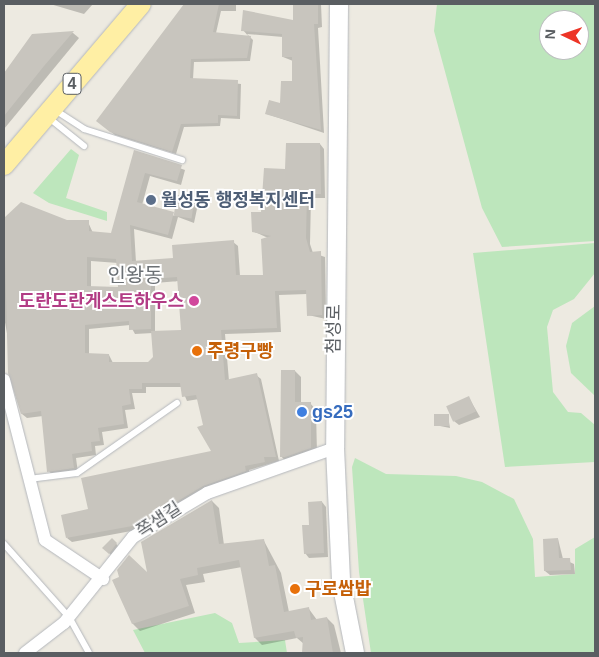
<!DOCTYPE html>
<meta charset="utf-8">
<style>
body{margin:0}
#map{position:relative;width:599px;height:657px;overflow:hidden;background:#edeae1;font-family:Arial,"Noto Sans KR",sans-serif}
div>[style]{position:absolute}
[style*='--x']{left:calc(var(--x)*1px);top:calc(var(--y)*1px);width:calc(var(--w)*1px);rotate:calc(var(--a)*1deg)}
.green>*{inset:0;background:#bde6bc}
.shadow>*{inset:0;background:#0003}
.building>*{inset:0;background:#c8c5be;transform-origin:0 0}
.roads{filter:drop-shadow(0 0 1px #b4b7bc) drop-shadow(0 0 1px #b4b7bc)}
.lane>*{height:6px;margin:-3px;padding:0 3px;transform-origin:3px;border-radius:3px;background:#fff}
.street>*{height:12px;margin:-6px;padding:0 6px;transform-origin:6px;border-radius:6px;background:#fff}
.secondary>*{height:18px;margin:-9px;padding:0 9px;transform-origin:9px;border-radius:9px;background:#fff}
.primary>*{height:20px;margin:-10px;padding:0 10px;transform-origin:10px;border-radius:10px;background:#ffefa4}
.dots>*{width:14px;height:14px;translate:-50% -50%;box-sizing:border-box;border:2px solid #fff;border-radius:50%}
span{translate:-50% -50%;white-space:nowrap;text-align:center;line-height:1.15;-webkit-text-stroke:4px #fff;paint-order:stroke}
.shield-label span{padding:1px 4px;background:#fff;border:1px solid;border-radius:4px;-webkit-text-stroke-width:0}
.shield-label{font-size:16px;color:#5a5e62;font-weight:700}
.service-label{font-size:18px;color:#4e5e75;font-weight:700}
.left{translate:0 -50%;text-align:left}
.hotel-label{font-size:18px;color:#b23c85;font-weight:700}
.right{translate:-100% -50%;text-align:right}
.street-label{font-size:18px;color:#5a5e62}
.food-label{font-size:18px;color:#c56008;font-weight:700}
.shop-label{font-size:18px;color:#366cbe;font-weight:700}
.quarter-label{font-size:20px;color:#6b7074}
.frame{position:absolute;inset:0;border:5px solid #5a5e62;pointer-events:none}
.north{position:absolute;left:539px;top:10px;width:50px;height:50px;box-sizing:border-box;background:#fff;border:1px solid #bdbfc0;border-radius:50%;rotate:273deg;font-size:14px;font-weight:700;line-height:20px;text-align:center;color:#5a5e62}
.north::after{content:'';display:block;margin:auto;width:18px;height:22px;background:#ed3527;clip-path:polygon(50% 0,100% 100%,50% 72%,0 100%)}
</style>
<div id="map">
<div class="green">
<div style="clip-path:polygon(evenodd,437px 4px,595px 4px,595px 241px,502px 247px,482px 208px,434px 31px,437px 4px,549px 20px,579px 20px,579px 50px,549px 50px,549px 20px)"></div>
<div style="clip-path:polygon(71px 149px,79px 155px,66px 198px,107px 212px,107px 221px,49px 203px,33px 193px)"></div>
<div style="clip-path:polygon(595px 243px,595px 273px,574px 299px,553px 310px,547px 327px,553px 392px,568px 412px,581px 413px,595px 425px,595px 462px,505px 467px,473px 253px)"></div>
<div style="clip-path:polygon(595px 306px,595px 396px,571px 373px,566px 346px,572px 323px)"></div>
<div style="clip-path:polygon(355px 458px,386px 474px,456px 476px,482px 482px,514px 499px,533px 539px,535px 577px,575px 574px,575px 549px,595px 537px,595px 653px,371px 653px,359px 572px,352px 467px)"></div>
<div style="clip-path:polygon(215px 613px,232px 623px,239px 643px,285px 640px,287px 653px,145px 653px,133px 630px)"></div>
</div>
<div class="shadow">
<div style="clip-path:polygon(50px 4px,93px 4px,84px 14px)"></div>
<div style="clip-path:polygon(200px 4px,236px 4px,236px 11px,221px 11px,216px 33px,249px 37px,243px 30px,295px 22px,294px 4px,321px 4px,322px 27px,318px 28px,324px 133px,267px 114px,281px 105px,293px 83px,293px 61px,283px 57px,283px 37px,247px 34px,253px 40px,250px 61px,194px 62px,193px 79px,241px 84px,240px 119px,221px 118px,220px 126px,184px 127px,176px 154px,115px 135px,101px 124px,200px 16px)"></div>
<div style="clip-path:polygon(73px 33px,79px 38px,4px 129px,4px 75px,33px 36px)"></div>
<div style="clip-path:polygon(evenodd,320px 144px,324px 149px,325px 198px,311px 198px,310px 244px,313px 253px,325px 257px,326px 319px,308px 315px,307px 294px,279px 295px,281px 332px,225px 334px,229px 381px,256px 375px,261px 379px,279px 461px,249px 470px,250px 475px,142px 529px,72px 542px,67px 538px,90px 510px,212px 452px,199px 399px,187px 401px,181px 387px,146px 387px,146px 393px,132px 393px,135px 409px,125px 410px,128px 428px,102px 432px,104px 445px,95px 446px,96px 455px,76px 458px,78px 473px,53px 476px,49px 471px,43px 416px,27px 418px,22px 414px,4px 317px,4px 219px,21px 204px,66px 222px,88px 222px,93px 233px,112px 234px,135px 152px,185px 170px,181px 185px,150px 176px,142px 205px,175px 216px,194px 200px,198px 204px,194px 223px,178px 217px,172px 239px,134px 229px,136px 262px,174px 259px,233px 242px,238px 246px,240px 276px,264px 276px,268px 238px,253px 231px,287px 170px,320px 144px,91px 261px,118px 263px,119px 288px,91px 288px,91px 261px,320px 144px,179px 281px,182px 331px,155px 332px,155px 283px,179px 281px,320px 144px,130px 325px,135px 334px,153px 333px,154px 358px,148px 363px,113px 363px,109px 355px,89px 355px,89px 329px,130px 325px)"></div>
<div style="clip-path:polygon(295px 371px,301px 377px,301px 403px,310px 403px,316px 410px,317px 454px,287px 463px,281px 456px)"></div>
<div style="clip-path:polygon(469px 398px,480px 417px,459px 425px,454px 421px)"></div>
<div style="clip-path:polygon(448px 416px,450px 428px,435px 425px)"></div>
<div style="clip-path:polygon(212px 501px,219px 508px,224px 545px,264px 541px,281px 573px,289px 612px,309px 609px,317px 620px,327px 618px,334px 625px,341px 653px,303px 653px,304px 644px,297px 638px,262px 645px,255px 638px,242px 567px,203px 574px,205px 582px,186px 585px,195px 613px,140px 631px,133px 624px,114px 580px,149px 575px)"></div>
<div style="clip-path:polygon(322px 502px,326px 507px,328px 557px,309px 558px,305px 553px,310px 526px)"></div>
<div style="clip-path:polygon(112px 539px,118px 546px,111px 555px,104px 548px)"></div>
<div style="clip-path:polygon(558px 539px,563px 559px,574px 564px,575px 574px,550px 575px,545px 571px,544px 540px)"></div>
</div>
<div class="building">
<div style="clip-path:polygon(184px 4px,219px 4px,213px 32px,251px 36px,247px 58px,191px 59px,190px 78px,238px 80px,237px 116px,218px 115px,218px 123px,181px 124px,172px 152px,110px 132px,96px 121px)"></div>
<div style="clip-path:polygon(293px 4px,318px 4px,318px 24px,314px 24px,321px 130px,265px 114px,269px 100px,280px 103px,281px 81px,292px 81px,292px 57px,282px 57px,282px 34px,241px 31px,243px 10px,293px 20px)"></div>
<div style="clip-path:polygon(74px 31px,44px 66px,4px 116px,4px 73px,32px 34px)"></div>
<div style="clip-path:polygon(evenodd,286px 143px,320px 143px,321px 194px,307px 194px,306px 238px,310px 252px,321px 251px,322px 315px,307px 316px,306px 290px,275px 291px,277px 328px,221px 330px,225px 380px,257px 373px,276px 457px,264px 457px,265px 462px,245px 466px,246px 471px,203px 486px,138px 525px,66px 538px,61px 515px,88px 509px,81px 478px,211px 451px,197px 427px,203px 425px,196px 395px,182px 397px,180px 383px,142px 383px,142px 389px,129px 389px,131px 404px,122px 406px,124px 424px,98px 428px,100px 441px,91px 442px,92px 451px,72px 454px,74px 468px,47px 472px,41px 411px,21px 414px,8px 373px,4px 218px,21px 202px,67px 220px,89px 220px,89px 231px,111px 233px,134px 150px,182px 165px,177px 181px,145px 173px,137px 202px,174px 212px,168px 235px,130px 225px,132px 261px,173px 258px,172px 245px,234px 240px,236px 275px,263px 275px,261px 239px,271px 236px,252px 232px,251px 212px,261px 212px,264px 168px,285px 169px,286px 143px,87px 257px,116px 259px,118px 287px,87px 286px,87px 257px,286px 143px,177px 277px,181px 330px,151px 331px,153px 357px,148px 362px,109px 362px,109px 354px,85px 353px,85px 325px,129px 321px,129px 330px,151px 329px,151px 279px,177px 277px)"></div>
<div style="left:177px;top:195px;width:18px;height:21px;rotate:9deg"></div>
<div style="clip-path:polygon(281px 370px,295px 370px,295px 402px,311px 402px,311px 448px,285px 457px,280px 457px)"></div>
<div style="left:469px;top:396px;width:17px;height:25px;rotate:66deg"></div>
<div style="left:434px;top:414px;width:15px;height:12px"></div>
<div style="clip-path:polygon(212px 500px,219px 544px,264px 539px,269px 566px,275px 565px,284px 612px,309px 607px,311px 620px,327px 617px,333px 653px,302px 653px,303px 637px,296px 638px,294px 631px,254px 638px,239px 560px,197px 568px,198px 575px,180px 579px,189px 606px,132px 624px,112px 580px,119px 577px,117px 570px,129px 555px,147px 572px,141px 542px)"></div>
<div style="clip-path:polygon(322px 501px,324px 553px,304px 554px,302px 525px,309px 525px,308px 502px)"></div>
<div style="clip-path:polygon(112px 538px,117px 543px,109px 554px,102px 548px)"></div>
<div style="clip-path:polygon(558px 538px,559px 558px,570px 558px,571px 570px,544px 571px,543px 539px)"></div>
</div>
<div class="roads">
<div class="lane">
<div style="--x:55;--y:110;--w:35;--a:33"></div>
<div style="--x:84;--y:129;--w:103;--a:17.6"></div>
<div style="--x:49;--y:118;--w:45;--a:38.7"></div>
<div style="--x:29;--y:479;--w:48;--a:-7.1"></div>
<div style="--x:77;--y:473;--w:122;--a:-35"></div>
<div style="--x:4;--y:544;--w:98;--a:48.3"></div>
<div style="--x:69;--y:617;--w:41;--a:60.9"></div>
</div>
<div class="street">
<div style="--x:4;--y:380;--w:165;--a:75.6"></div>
<div style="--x:45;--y:540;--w:70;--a:33.9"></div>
<div style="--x:25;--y:653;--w:49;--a:-37.6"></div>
<div style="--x:64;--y:623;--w:110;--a:-51.3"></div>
<div style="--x:133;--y:537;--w:86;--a:-30.7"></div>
<div style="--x:207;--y:493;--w:136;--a:-19.4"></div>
</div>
<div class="secondary">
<div style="--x:339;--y:4;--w:444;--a:90.5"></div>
<div style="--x:335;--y:448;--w:134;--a:87.4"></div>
<div style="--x:341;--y:582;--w:72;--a:78.8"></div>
</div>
<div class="primary">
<div style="--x:4;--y:165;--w:211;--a:-49.6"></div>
</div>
</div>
<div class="dots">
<div style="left:151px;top:200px;background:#5c6f8a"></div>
<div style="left:194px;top:301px;background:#d1479c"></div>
<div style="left:197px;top:351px;background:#e8710a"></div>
<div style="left:302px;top:412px;background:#3f7fe0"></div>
<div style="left:295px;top:589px;background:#e8710a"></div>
</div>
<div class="shield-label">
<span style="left:72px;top:84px">4</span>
</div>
<div class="service-label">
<span class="left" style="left:161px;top:200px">월성동 행정복지센터</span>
</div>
<div class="hotel-label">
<span class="right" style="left:184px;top:301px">도란도란게스트하우스</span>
</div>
<div class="street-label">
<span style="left:334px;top:329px;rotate:-89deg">첨성로</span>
<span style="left:159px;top:520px;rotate:-33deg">쪽샘길</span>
</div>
<div class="food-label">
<span class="left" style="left:207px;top:351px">주령구빵</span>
<span class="left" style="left:305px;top:589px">구로쌈밥</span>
</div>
<div class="shop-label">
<span class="left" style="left:312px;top:412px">gs25</span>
</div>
<div class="quarter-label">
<span style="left:135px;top:275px">인왕동</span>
</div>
<div class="frame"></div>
<div class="north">N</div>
</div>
